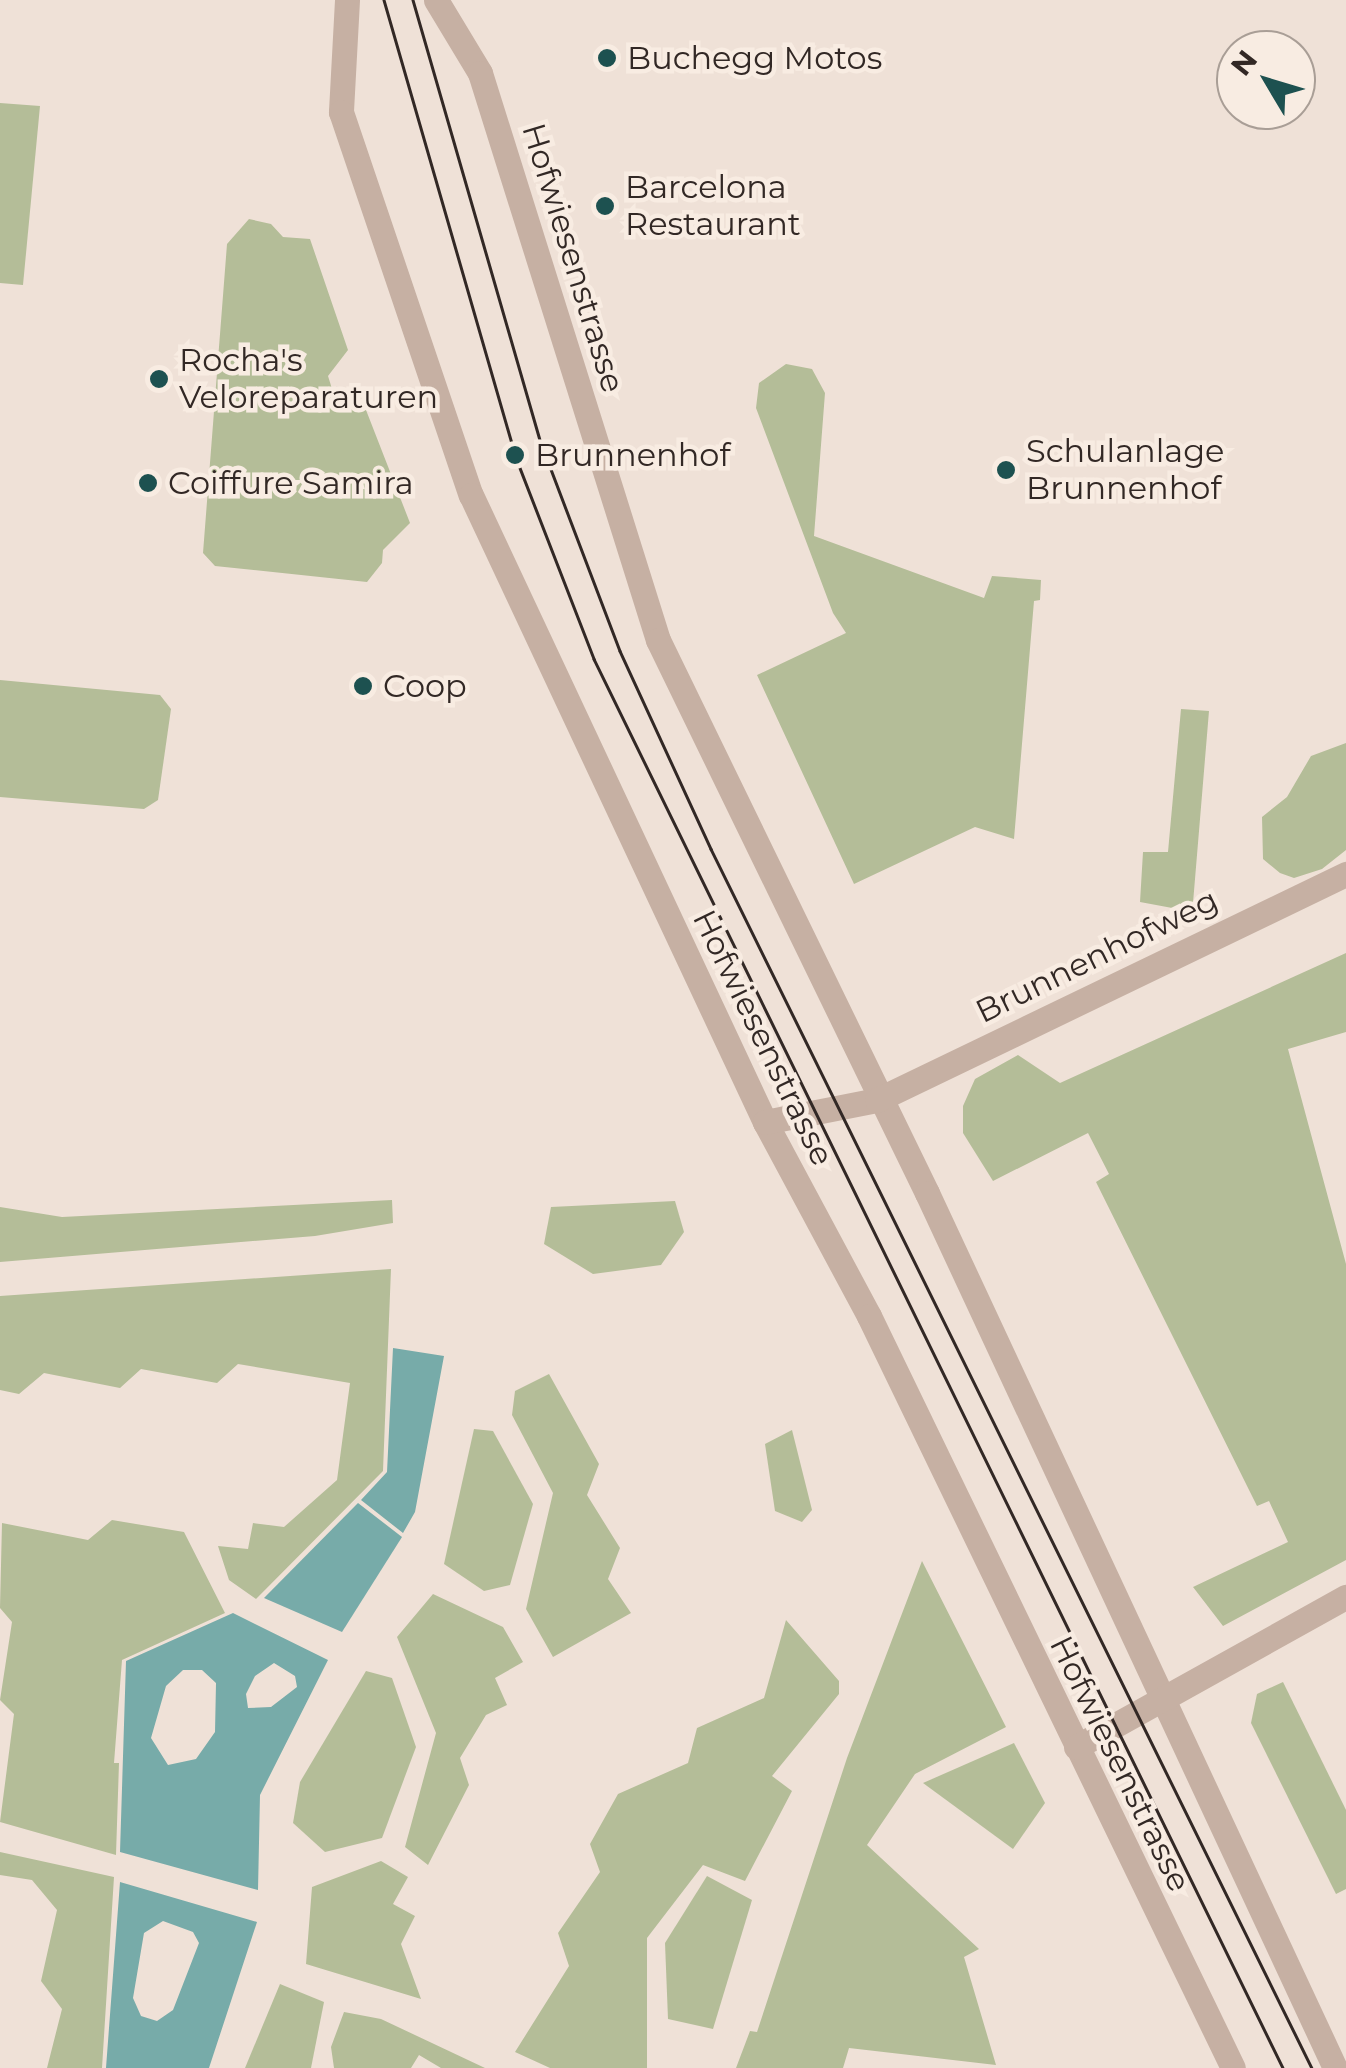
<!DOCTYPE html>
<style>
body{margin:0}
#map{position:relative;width:1346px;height:2068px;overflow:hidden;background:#efe1d7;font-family:Montserrat,sans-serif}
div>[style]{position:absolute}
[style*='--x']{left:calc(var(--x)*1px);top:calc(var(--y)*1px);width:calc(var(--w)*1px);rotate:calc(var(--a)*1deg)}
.green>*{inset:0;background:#b4bd98}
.water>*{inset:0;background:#77aba9}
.minor>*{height:25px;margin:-12.5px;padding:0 12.5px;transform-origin:12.5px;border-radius:12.5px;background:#c6b0a3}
.tram>*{height:2.5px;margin:-1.25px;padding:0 1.25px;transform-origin:1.25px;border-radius:1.25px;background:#322825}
.dots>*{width:28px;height:28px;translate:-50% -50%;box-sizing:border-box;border:5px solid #f8ece2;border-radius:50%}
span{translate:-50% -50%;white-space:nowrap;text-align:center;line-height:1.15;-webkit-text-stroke:9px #f8ece2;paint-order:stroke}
.poi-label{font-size:32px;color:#322825}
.left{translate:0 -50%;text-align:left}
.street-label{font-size:32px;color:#322825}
.north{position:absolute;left:1216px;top:30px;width:100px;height:100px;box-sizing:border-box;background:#f8ece2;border:2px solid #a99e96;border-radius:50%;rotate:308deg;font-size:28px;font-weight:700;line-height:40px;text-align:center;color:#322825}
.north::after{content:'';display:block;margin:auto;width:35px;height:45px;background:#1d5150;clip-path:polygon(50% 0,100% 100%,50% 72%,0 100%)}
</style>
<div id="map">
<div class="green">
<div style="clip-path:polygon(0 103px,40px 106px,23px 285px,0 283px)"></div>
<div style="clip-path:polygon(249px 219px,271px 224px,283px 237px,310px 239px,348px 350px,328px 376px,338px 408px,366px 410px,410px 523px,383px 550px,382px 563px,367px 582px,215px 566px,203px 553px,227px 244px)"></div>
<div style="clip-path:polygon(786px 364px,812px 369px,825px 393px,814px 536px,984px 598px,992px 576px,1041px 580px,1040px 600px,1034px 601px,1014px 839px,975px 827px,854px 884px,757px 675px,846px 633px,833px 613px,756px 408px,759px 383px)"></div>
<div style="clip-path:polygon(0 680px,160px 695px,171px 709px,158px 800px,144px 809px,0 797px)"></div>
<div style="clip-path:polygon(1181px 709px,1209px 711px,1193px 903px,1183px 910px,1140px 902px,1143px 852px,1168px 852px)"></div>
<div style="clip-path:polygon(1346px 743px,1346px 850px,1322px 869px,1294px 878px,1280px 873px,1263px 859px,1262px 817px,1287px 797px,1311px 756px)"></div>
<div style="clip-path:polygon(1346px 953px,1346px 1032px,1288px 1049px,1346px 1264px,1346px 1560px,1223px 1626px,1193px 1587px,1288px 1542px,1269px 1501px,1257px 1506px,1096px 1182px,1109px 1174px,1088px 1133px,993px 1181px,963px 1133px,963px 1106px,975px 1079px,1018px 1055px,1060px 1083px)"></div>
<div style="clip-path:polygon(392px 1200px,393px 1223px,315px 1236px,0 1262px,0 1207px,62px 1217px)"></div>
<div style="clip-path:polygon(675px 1201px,684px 1232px,661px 1265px,593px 1274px,544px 1244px,551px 1207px)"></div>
<div style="clip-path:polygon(391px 1269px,383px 1471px,256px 1599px,229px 1580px,218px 1546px,248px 1549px,253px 1523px,284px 1527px,337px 1480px,350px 1383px,238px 1364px,217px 1383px,141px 1369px,120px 1388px,44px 1373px,19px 1394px,0 1390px,0 1296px)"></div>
<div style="clip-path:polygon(549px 1374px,599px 1464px,587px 1495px,620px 1548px,608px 1579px,631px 1613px,553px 1657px,526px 1609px,553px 1493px,512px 1415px,515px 1391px)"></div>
<div style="clip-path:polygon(474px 1429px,493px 1431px,533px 1504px,510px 1585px,484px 1591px,444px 1564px)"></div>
<div style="clip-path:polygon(792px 1430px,812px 1510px,802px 1522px,775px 1511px,765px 1444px)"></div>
<div style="clip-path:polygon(112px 1520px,184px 1532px,225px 1613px,122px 1660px,114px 1763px,119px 1763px,116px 1855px,0 1822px,14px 1714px,0 1700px,12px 1622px,0 1608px,2px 1523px,88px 1540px)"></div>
<div style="clip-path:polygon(922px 1561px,1006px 1727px,915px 1774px,867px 1845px,979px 1949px,964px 1957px,996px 2065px,849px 2048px,843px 2068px,736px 2068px,750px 2031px,757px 2032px,847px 1758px)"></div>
<div style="clip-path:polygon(433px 1594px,503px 1627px,523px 1662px,495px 1678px,507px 1705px,486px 1715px,460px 1758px,469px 1785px,428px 1865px,405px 1847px,436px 1733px,397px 1637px)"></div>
<div style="clip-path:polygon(786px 1620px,839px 1681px,839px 1694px,772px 1776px,792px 1791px,745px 1881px,703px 1865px,647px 1938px,647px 2068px,550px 2068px,515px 2052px,569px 1966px,558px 1933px,600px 1872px,590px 1844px,618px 1794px,688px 1763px,697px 1728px,764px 1698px)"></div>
<div style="clip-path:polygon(366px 1671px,392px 1678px,416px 1747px,382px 1838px,325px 1852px,293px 1823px,300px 1782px)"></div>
<div style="clip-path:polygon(1283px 1682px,1346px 1810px,1346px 1889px,1336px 1894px,1251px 1723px,1257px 1694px)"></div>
<div style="clip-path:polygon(1014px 1743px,1045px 1803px,1013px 1849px,923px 1783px)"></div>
<div style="clip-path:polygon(0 1852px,114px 1877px,102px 2068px,47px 2068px,62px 2009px,41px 1981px,57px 1910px,32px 1880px,0 1875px)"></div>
<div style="clip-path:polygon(381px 1861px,408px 1877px,393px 1904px,415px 1916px,401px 1944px,421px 1999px,306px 1964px,312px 1887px)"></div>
<div style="clip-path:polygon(707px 1876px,752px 1900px,713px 2029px,668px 2019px,665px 1943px)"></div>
<div style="clip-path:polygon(280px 1984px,324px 2002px,311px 2068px,245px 2068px)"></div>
<div style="clip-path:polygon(344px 2012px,381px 2019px,485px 2068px,441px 2068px,419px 2055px,411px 2068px,334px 2068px,331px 2047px)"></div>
</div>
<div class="water">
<div style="clip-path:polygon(393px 1348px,444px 1356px,415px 1512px,403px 1533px,361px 1500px,387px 1472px)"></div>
<div style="clip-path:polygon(358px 1503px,402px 1537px,342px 1632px,264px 1598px)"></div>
<div style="clip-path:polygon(evenodd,233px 1613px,328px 1660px,260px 1795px,258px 1890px,120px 1852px,126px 1661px,233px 1613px,274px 1663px,295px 1676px,297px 1687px,271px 1707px,248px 1708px,246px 1694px,255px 1676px,274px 1663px,233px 1613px,183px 1670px,202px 1670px,216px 1683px,215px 1732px,196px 1759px,168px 1765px,151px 1738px,166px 1686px,183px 1670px)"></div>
<div style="clip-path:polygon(evenodd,120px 1882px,257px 1922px,209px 2068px,106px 2068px,120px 1882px,163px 1921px,193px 1932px,199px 1943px,173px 2010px,157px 2021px,141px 2016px,133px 1998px,144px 1933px,163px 1921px)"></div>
</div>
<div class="minor">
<div style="--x:347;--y:0;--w:112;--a:93.1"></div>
<div style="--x:341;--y:112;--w:404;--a:71.3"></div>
<div style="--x:471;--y:495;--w:693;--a:64.88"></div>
<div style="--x:765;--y:1122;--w:220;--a:61.8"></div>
<div style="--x:869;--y:1316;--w:835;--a:64.17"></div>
<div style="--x:436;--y:0;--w:85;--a:58.9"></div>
<div style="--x:480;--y:73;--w:594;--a:72.57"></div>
<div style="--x:658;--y:640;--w:615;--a:64.06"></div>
<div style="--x:927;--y:1193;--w:965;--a:65"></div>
<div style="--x:765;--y:1122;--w:114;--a:-11.1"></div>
<div style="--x:877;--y:1100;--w:521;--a:-25.73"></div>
<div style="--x:1076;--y:1747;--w:309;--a:-29.1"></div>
</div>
<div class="tram">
<div style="--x:384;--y:0;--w:473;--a:73.9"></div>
<div style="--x:515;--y:455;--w:219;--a:68.8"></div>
<div style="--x:594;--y:659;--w:1568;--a:63.94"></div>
<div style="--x:413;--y:0;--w:461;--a:73.9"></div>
<div style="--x:541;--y:443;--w:222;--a:69.2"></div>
<div style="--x:620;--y:651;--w:218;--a:65.3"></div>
<div style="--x:711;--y:849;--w:1359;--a:63.76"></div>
</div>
<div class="dots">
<div style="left:607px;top:58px;background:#1d5150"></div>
<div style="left:605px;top:206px;background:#1d5150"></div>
<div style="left:159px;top:379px;background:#1d5150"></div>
<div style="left:515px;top:455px;background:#1d5150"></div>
<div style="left:1006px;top:470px;background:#1d5150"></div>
<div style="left:148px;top:483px;background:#1d5150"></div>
<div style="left:363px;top:686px;background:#1d5150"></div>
</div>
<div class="poi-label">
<span class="left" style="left:627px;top:58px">Buchegg Motos</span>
<span class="left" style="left:625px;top:206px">Barcelona<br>Restaurant</span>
<span class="left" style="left:179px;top:379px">Rocha's<br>Veloreparaturen</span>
<span class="left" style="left:1026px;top:470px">Schulanlage<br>Brunnenhof</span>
<span class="left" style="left:535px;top:455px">Brunnenhof</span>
<span class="left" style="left:168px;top:483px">Coiffure Samira</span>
<span class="left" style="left:383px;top:686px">Coop</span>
</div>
<div class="street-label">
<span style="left:573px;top:258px;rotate:73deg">Hofwiesenstrasse</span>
<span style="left:1097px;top:956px;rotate:-26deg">Brunnenhofweg</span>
<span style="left:763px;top:1038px;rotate:64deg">Hofwiesenstrasse</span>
<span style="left:1120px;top:1764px;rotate:64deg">Hofwiesenstrasse</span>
</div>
<div class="north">N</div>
</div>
